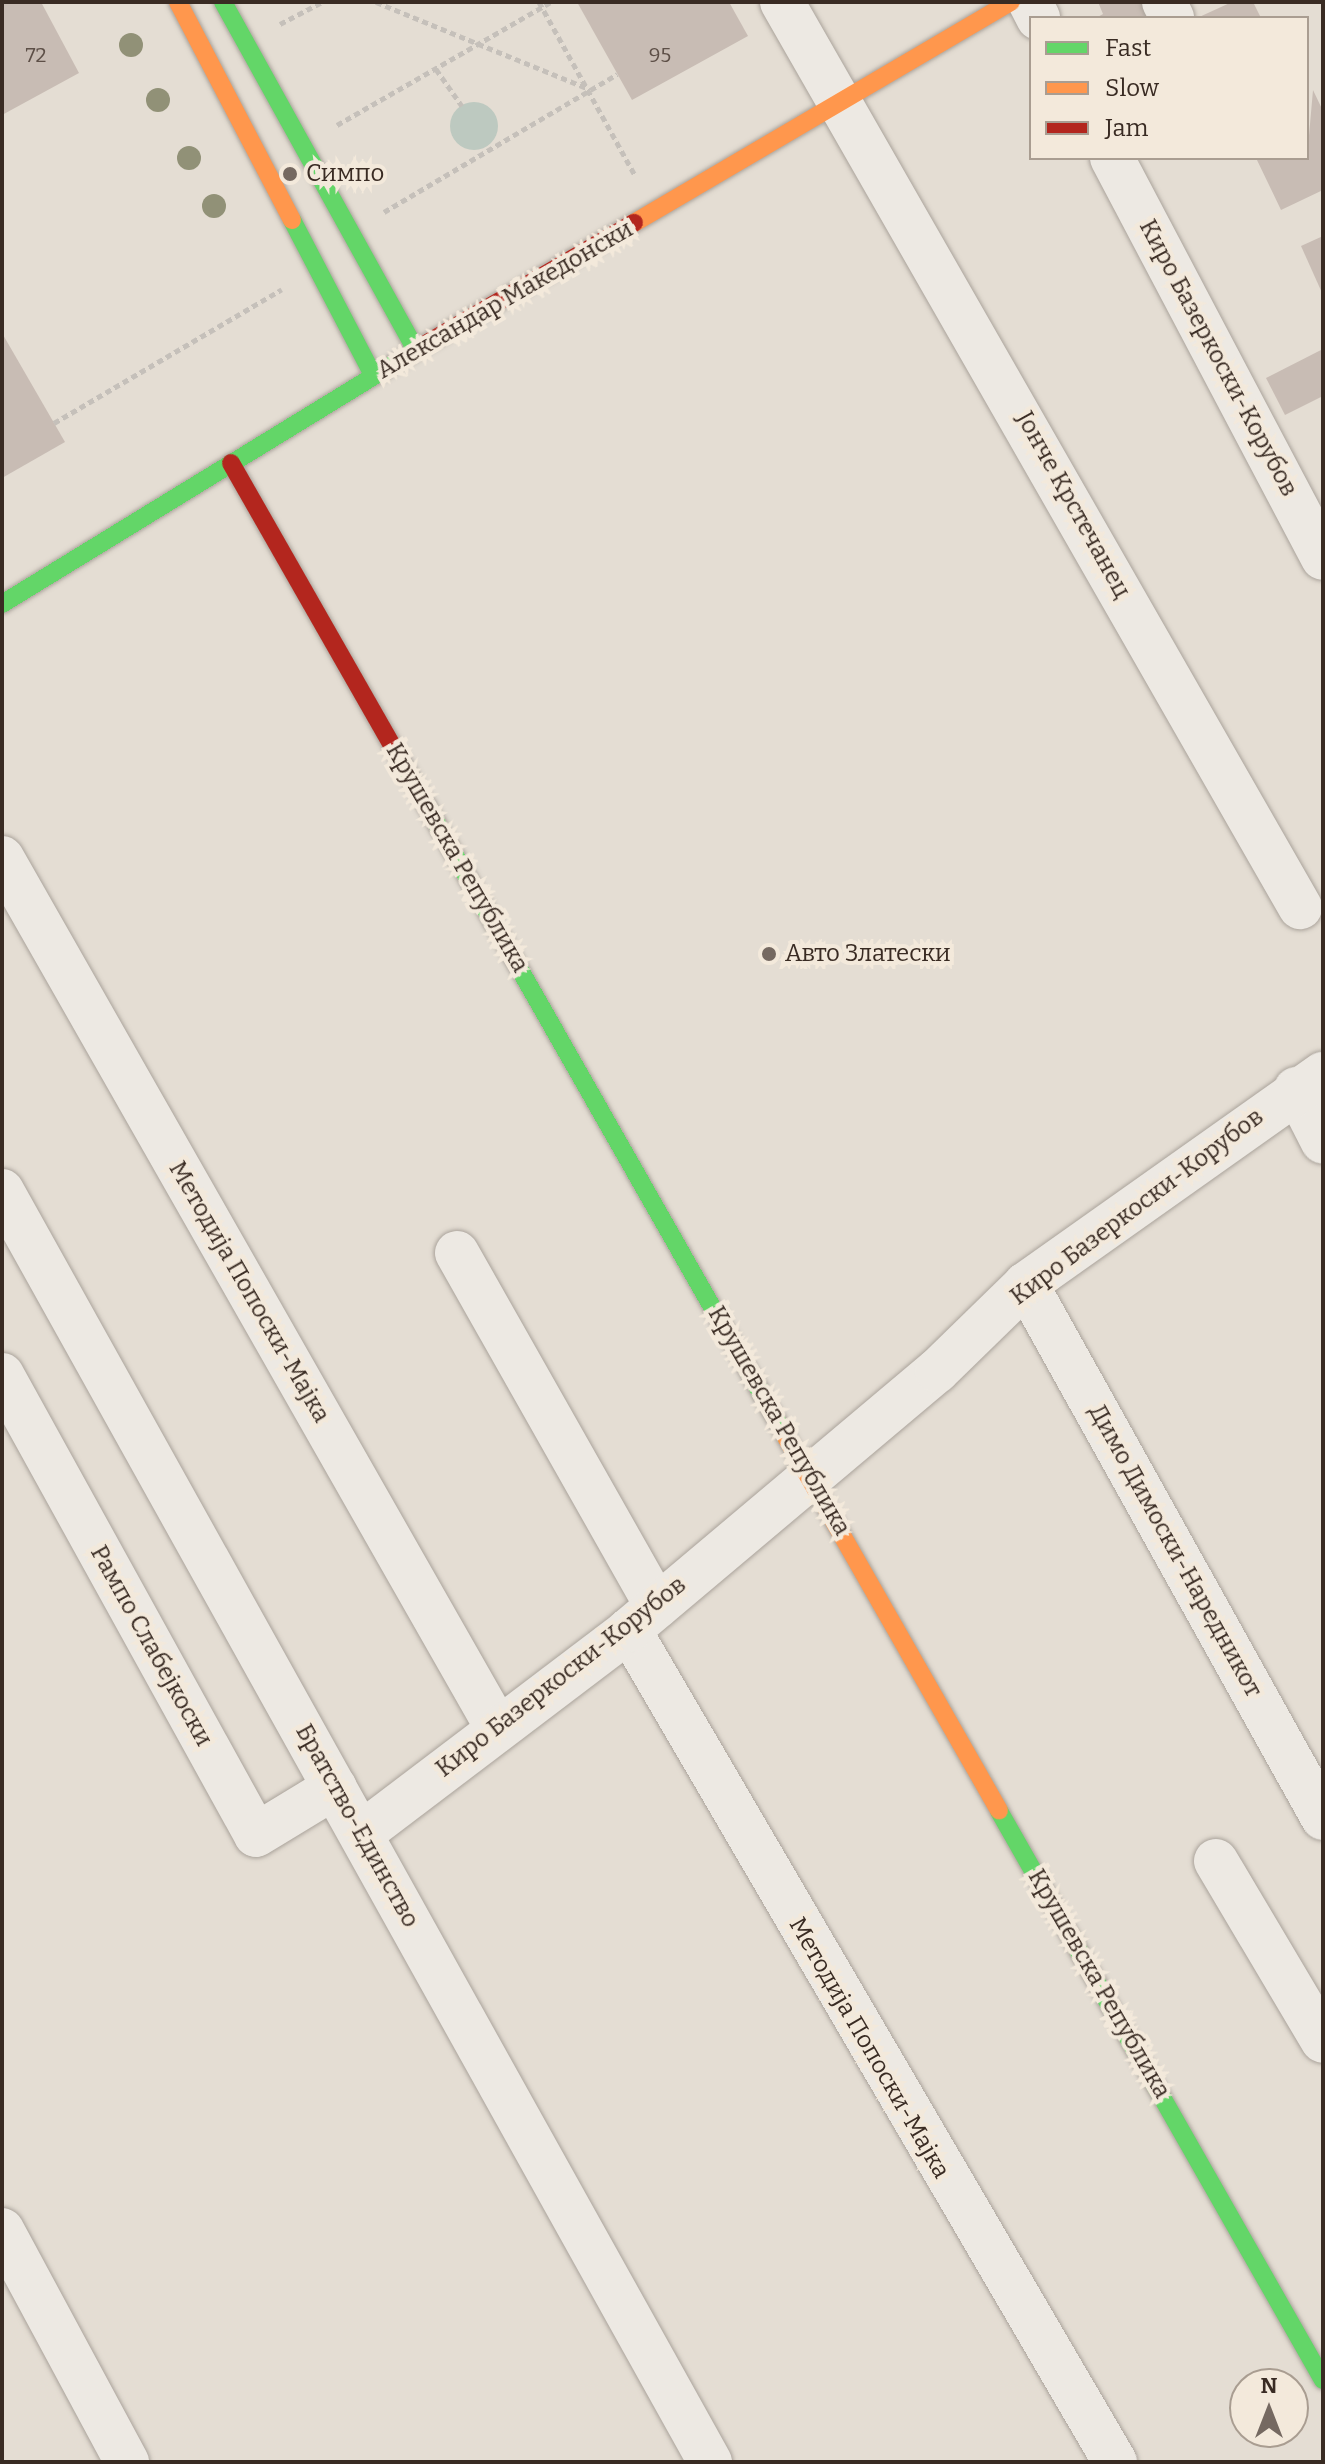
<!DOCTYPE html>
<meta charset="utf-8">
<style>
body{margin:0}
#map{position:relative;width:1325px;height:2464px;overflow:hidden;background:#e4ddd3;font-family:Bitter,serif}
div>[style]{position:absolute}
[style*='--x']{left:calc(var(--x)*1px);top:calc(var(--y)*1px);width:calc(var(--w)*1px);rotate:calc(var(--a)*1deg)}
.water>*{inset:0;background:#bdc9c0}
.round{border-radius:50%}
.building>*{inset:0;background:#c8bcb4}
.path>*{height:5px;margin-top:-2.5px;transform-origin:0;background:repeating-linear-gradient(90deg,#c5c0ba 0 6px,transparent 0 10px)}
.roads{filter:drop-shadow(0 0 2px #aaa39b) drop-shadow(0 0 2px #aaa39b)}
.street>*{height:44px;margin:-22px;padding:0 22px;transform-origin:22px;border-radius:22px;background:#ede9e3}
.fast>*{height:18px;margin:-9px;padding:0 9px;transform-origin:9px;border-radius:9px;background:#63d668}
.slow>*{height:18px;margin:-9px;padding:0 9px;transform-origin:9px;border-radius:9px;background:#ff974d}
.jam>*{height:18px;margin:-9px;padding:0 9px;transform-origin:9px;border-radius:9px;background:#b3261e}
.trees>*{width:24px;height:24px;margin:-12px;border-radius:50%;background:#919177}
.dots>*{width:22px;height:22px;translate:-50% -50%;box-sizing:border-box;border:4px solid #f3e9db;border-radius:50%}
span{translate:-50% -50%;white-space:nowrap;text-align:center;line-height:1.15;-webkit-text-stroke:8px #f3e9db;paint-order:stroke}
.number-label{font-size:20px;color:#5d4f47}
.number-label span{-webkit-text-stroke-width:0}
.poi-label{font-size:24px;color:#392b23}
.left{translate:0 -50%;text-align:left}
.street-label{font-size:24px;color:#392b23}
.frame{position:absolute;inset:0;border:4px solid #392b23;pointer-events:none}
.legend{position:absolute;left:1029px;top:16px;width:280px;height:144px;box-sizing:border-box;background:#f3e9db;border:2px solid #a99d91;margin:0;padding:10px 14px;list-style:none;font-size:24px;color:#392b23}
.legend li{display:flex;align-items:center;gap:16px;height:40px}
.legend b{width:40px;border:2px solid #a99d91}
.north{position:absolute;left:1229px;top:2368px;width:80px;height:80px;box-sizing:border-box;background:#f3e9db;border:2px solid #a99d91;border-radius:50%;rotate:0deg;font-size:22px;font-weight:700;line-height:32px;text-align:center;color:#392b23}
.north::after{content:'';display:block;margin:auto;width:28px;height:36px;background:#756961;clip-path:polygon(50% 0,100% 100%,50% 72%,0 100%)}
</style>
<div id="map">
<div class="water">
<div class="round" style="left:450px;top:102px;width:48px;height:48px"></div>
</div>
<div class="building">
<div style="clip-path:polygon(2px 2px,41px 2px,79px 73px,2px 115px)"></div>
<div style="clip-path:polygon(577px 2px,729px 2px,748px 36px,632px 100px)"></div>
<div style="clip-path:polygon(1098px 2px,1148px 2px,1157px 18px,1096px 18px,1103px 14px)"></div>
<div style="clip-path:polygon(1232px 2px,1253px 2px,1261px 18px,1197px 18px)"></div>
<div style="clip-path:polygon(1313px 90px,1323px 111px,1323px 190px,1281px 210px,1256px 158px,1307px 158px)"></div>
<div style="clip-path:polygon(1323px 236px,1323px 295px,1301px 246px)"></div>
<div style="clip-path:polygon(2px 333px,65px 442px,2px 478px)"></div>
<div style="clip-path:polygon(1321px 350px,1323px 396px,1285px 415px,1266px 378px)"></div>
</div>
<div class="path">
<div style="--x:376;--y:2;--w:230;--a:22.2"></div>
<div style="--x:539;--y:2;--w:198;--a:61"></div>
<div style="--x:280;--y:24;--w:47;--a:-27.6"></div>
<div style="--x:436;--y:69;--w:45;--a:54.9"></div>
<div style="--x:337;--y:125;--w:247;--a:-29.9"></div>
<div style="--x:384;--y:212;--w:271;--a:-30.6"></div>
<div style="--x:54;--y:423;--w:264;--a:-30.4"></div>
</div>
<div class="roads">
<div class="street">
<div style="--x:782;--y:2;--w:1043;--a:60.21"></div>
<div style="--x:1030;--y:2;--w:18;--a:63"></div>
<div style="--x:1164;--y:2;--w:18;--a:63"></div>
<div style="--x:1112;--y:158;--w:452;--a:62.2"></div>
<div style="--x:2;--y:858;--w:999;--a:60.35"></div>
<div style="--x:1296;--y:1089;--w:59;--a:63"></div>
<div style="--x:2;--y:1191;--w:1455;--a:60.88"></div>
<div style="--x:457;--y:1253;--w:406;--a:60.5"></div>
<div style="--x:1026;--y:1284;--w:611;--a:60.92"></div>
<div style="--x:2;--y:1375;--w:525;--a:61.09"></div>
<div style="--x:256;--y:1835;--w:92;--a:-31.3"></div>
<div style="--x:629;--y:1630;--w:964;--a:59.71"></div>
<div style="--x:362;--y:1833;--w:335;--a:-37.2"></div>
<div style="--x:629;--y:1630;--w:402;--a:-40.1"></div>
<div style="--x:937;--y:1371;--w:124;--a:-44.3"></div>
<div style="--x:1026;--y:1284;--w:364;--a:-35.3"></div>
<div style="--x:1216;--y:1861;--w:209;--a:59.3"></div>
<div style="--x:2;--y:2230;--w:264;--a:61.7"></div>
</div>
<div class="fast">
<div style="--x:223;--y:2;--w:398;--a:61"></div>
<div style="--x:292;--y:220;--w:175;--a:62.4"></div>
<div style="--x:2;--y:604;--w:495;--a:-31.5"></div>
<div style="--x:392;--y:745;--w:796;--a:60.34"></div>
<div style="--x:999;--y:1811;--w:655;--a:60.34"></div>
</div>
<div class="slow">
<div style="--x:178;--y:2;--w:246;--a:62.4"></div>
<div style="--x:634;--y:223;--w:437;--a:-30.4"></div>
<div style="--x:786;--y:1437;--w:430;--a:60.3"></div>
</div>
<div class="jam">
<div style="--x:424;--y:345;--w:243;--a:-30.2"></div>
<div style="--x:231;--y:463;--w:325;--a:60.3"></div>
</div>
</div>
<div class="trees">
<div style="left:131px;top:45px"></div>
<div style="left:158px;top:100px"></div>
<div style="left:189px;top:158px"></div>
<div style="left:214px;top:206px"></div>
</div>
<div class="dots">
<div style="left:290px;top:174px;background:#756961"></div>
<div style="left:769px;top:954px;background:#756961"></div>
</div>
<div class="number-label">
<span style="left:36px;top:55px">72</span>
<span style="left:660px;top:55px">95</span>
</div>
<div class="poi-label">
<span class="left" style="left:306px;top:174px">Симпо</span>
<span class="left" style="left:785px;top:954px">Авто Златески</span>
</div>
<div class="street-label">
<span style="left:505px;top:300px;rotate:-30deg">Александар Македонски</span>
<span style="left:1218px;top:358px;rotate:62deg">Киро Базеркоски-Корубов</span>
<span style="left:1073px;top:505px;rotate:61deg">Јонче Крстечанец</span>
<span style="left:457px;top:858px;rotate:60deg">Крушевска Република</span>
<span style="left:1137px;top:1207px;rotate:-37deg">Киро Базеркоски-Корубов</span>
<span style="left:249px;top:1292px;rotate:60deg">Методија Попоски-Мајка</span>
<span style="left:779px;top:1421px;rotate:60deg">Крушевска Република</span>
<span style="left:1175px;top:1551px;rotate:61deg">Димо Димоски-Наредникот</span>
<span style="left:151px;top:1646px;rotate:61deg">Рампо Слабејкоски</span>
<span style="left:561px;top:1677px;rotate:-38deg">Киро Базеркоски-Корубов</span>
<span style="left:357px;top:1826px;rotate:61deg">Братство-Единство</span>
<span style="left:1099px;top:1984px;rotate:60deg">Крушевска Република</span>
<span style="left:869px;top:2048px;rotate:60deg">Методија Попоски-Мајка</span>
</div>
<div class="frame"></div>
<ul class="legend">
<li><b style="height:10px;background:#63d668"></b>Fast</li>
<li><b style="height:10px;background:#ff974d"></b>Slow</li>
<li><b style="height:10px;background:#b3261e"></b>Jam</li>
</ul>
<div class="north">N</div>
</div>
